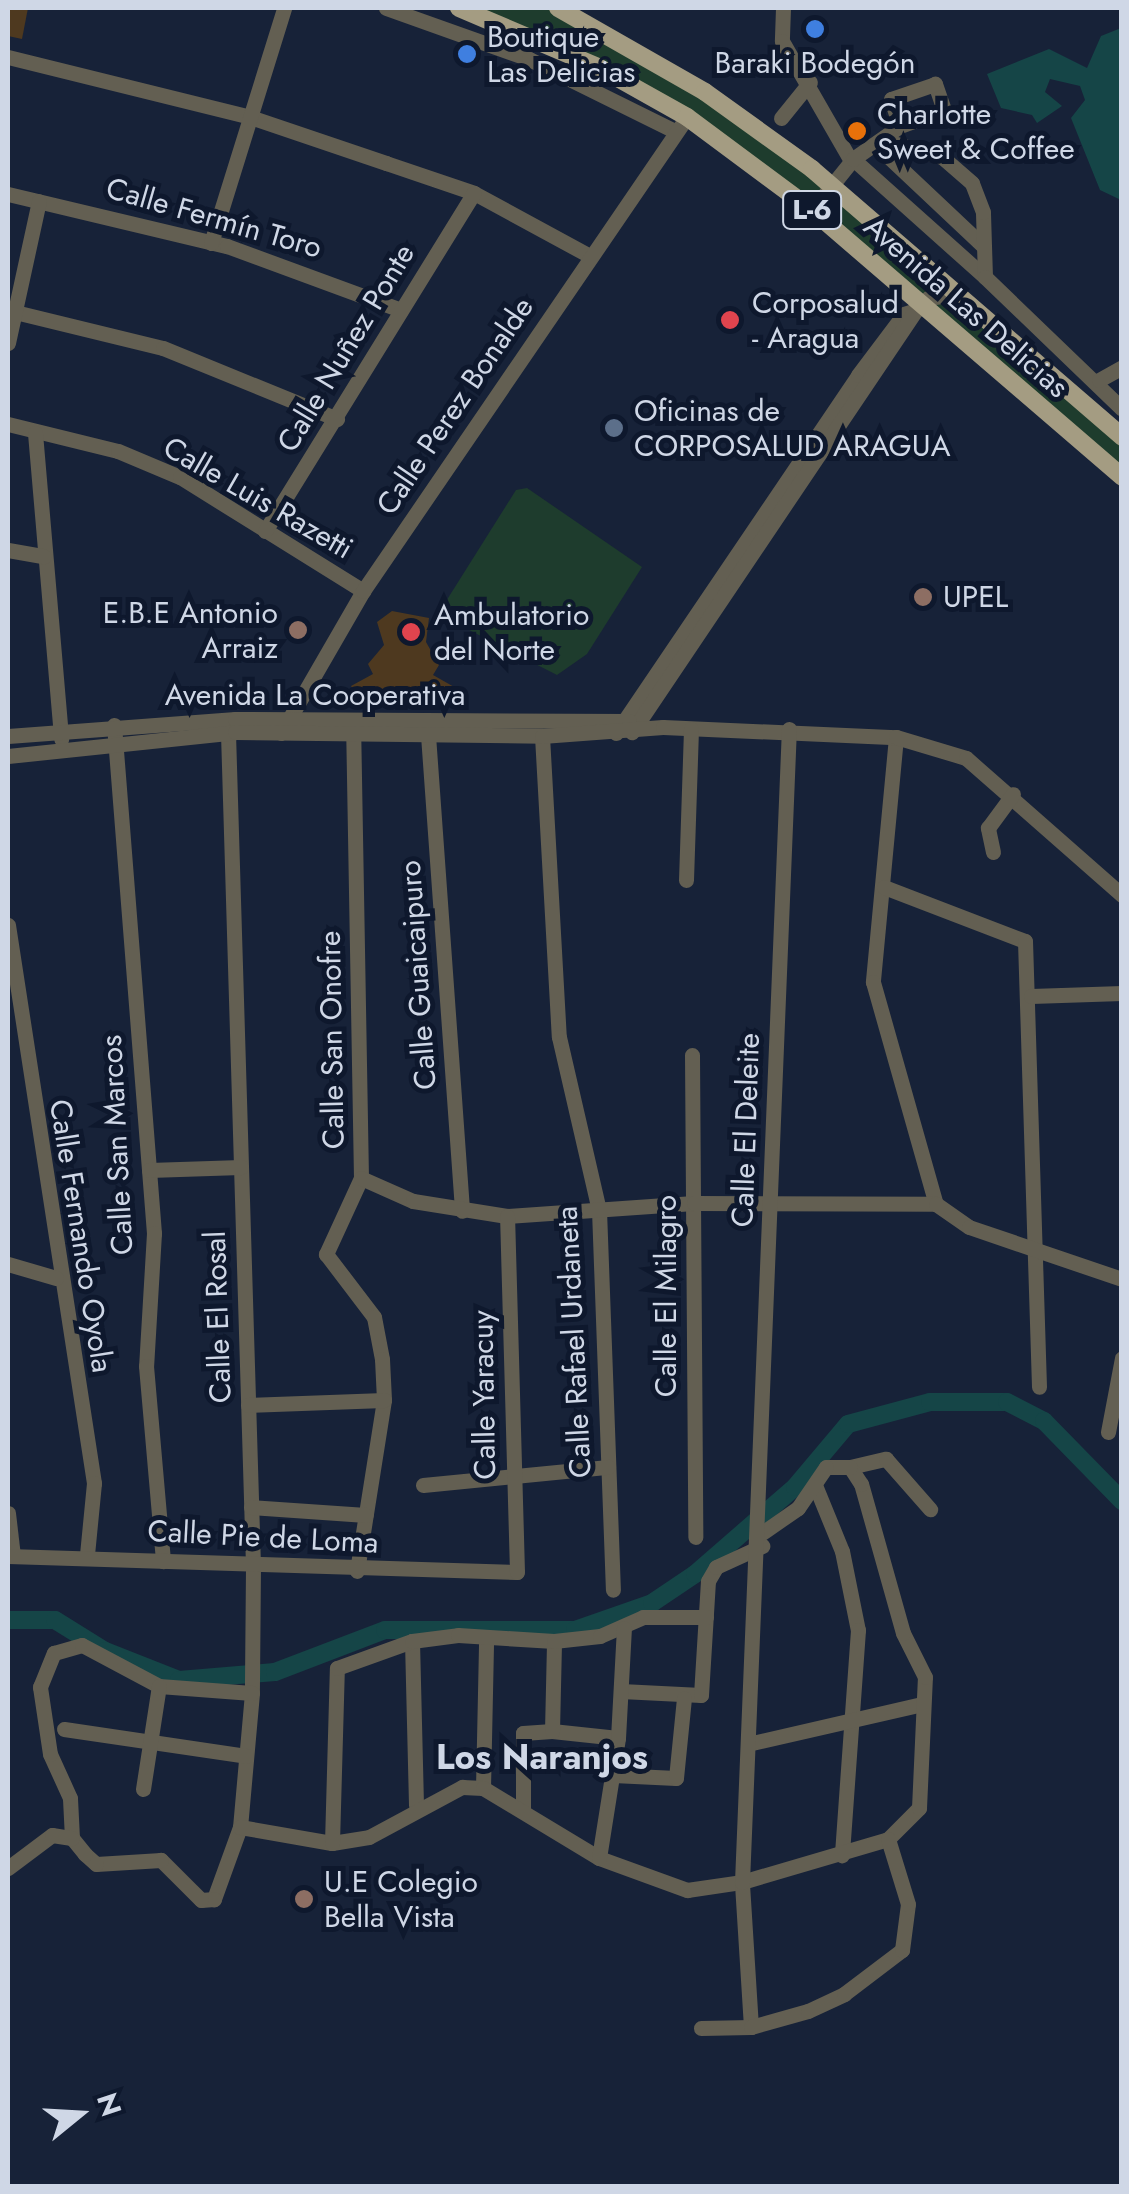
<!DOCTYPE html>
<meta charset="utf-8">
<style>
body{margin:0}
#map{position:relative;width:1129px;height:2194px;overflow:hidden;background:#172238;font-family:Jost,sans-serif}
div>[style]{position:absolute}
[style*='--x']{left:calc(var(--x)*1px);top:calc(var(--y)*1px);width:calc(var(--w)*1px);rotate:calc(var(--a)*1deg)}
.green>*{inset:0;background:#1e3c2d}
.water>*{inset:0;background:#154547}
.river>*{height:18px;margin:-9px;padding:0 9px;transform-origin:9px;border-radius:9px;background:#154547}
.building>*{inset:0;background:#4e391f}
.minor>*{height:15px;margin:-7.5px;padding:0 7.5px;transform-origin:7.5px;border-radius:7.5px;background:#635f52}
.major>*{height:18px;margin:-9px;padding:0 9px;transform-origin:9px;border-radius:9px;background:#a49c82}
.dots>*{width:28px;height:28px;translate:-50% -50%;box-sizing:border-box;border:5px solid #0e182d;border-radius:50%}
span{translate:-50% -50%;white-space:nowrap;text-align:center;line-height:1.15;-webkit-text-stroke:10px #0e182d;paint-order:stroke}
.shield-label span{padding:2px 8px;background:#0e182d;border:2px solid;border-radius:8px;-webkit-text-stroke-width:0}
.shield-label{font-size:28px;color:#cfd7e6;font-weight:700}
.poi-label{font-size:30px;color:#cfd7e6}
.left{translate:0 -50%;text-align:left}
.right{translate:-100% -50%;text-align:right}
.street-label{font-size:30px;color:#cfd7e6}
.quarter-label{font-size:35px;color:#cfd7e6;font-weight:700}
.frame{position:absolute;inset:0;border:10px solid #cfd7e6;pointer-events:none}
.north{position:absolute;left:30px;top:2064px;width:100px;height:100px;-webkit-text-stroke:8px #0e182d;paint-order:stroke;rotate:72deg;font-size:28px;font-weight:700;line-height:40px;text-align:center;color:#cfd7e6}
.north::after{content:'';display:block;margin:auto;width:35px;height:45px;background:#cfd7e6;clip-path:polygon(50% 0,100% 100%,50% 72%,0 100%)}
</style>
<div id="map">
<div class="green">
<div style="clip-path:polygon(459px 8px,558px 8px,812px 169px,1121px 437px,1121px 477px,687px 117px)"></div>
<div style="clip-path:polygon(527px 488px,642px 567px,587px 654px,557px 675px,438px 614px,516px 490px)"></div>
</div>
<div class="water">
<div style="clip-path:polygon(1121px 28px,1122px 28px,1121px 200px,1100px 190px,1071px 118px,1085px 100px,1080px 86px,1050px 79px,1045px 92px,1062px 106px,1037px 123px,1032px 115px,1001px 108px,987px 74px,1049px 49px,1087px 68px,1101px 36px)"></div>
</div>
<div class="river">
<div style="--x:8;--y:1620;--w:47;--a:0"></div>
<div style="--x:55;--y:1620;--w:59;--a:31.8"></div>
<div style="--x:105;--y:1651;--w:79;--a:21.4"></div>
<div style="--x:179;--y:1680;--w:96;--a:-4.8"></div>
<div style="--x:275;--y:1672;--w:118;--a:-20.9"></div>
<div style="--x:385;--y:1630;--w:190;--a:0"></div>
<div style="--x:575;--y:1630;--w:82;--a:-19.3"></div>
<div style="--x:652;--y:1603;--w:52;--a:-34"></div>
<div style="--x:695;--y:1574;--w:133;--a:-41"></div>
<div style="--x:795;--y:1487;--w:82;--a:-49.9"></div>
<div style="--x:848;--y:1424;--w:85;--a:-15"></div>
<div style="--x:930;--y:1402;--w:77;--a:0"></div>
<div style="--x:1007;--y:1402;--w:42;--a:27.2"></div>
<div style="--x:1044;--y:1421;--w:112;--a:45.7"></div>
</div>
<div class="building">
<div style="clip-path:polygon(8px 8px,28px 8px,22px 39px,8px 36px)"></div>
<div style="clip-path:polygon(392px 611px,429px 618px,426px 642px,439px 665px,433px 675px,456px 688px,444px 709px,422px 697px,417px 707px,392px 707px,386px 696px,363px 708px,351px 686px,373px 674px,368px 664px,384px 645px,377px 622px)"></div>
</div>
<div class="minor">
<div style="--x:386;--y:8;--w:152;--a:19.6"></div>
<div style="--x:529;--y:59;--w:163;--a:26.3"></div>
<div style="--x:783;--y:8;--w:33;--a:92"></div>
<div style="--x:782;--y:41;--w:138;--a:60.1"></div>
<div style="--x:8;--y:57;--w:249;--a:13.9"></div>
<div style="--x:250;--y:117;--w:144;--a:18.7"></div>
<div style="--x:386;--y:163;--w:93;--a:18.8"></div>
<div style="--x:474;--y:193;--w:132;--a:28.5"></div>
<div style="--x:781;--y:118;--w:46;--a:-51.1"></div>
<div style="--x:876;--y:145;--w:147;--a:43.3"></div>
<div style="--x:853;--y:159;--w:177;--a:41.8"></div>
<div style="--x:985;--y:277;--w:65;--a:-91.8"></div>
<div style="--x:983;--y:212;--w:31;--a:-111"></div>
<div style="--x:972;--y:183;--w:40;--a:-139"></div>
<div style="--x:942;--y:157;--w:61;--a:-163.9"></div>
<div style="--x:8;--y:194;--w:225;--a:13.4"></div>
<div style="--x:227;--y:246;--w:185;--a:20.2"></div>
<div style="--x:812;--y:210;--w:65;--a:-51.2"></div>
<div style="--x:853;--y:159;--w:57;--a:-35.1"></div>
<div style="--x:900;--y:126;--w:47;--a:-20"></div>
<div style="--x:944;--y:110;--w:28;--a:-109"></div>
<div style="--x:935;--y:84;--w:46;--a:161.2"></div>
<div style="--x:891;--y:99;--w:28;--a:72"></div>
<div style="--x:211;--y:243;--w:246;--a:-72.7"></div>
<div style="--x:985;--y:277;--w:190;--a:43.9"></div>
<div style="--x:916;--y:310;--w:17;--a:-45"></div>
<div style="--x:928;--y:298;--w:28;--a:-8"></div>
<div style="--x:15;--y:312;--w:152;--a:13.7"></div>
<div style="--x:163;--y:348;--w:188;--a:22.2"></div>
<div style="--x:8;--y:343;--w:145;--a:-77.7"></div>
<div style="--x:1099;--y:380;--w:26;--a:-29"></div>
<div style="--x:8;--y:424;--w:113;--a:13.8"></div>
<div style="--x:118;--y:451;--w:67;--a:22.8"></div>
<div style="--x:180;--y:477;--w:216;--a:31.9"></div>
<div style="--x:35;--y:433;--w:307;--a:85.1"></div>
<div style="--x:265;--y:531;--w:397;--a:-58.3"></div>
<div style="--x:8;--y:550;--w:36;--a:10"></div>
<div style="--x:353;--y:720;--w:458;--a:89"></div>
<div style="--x:361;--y:1178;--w:84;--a:114.7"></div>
<div style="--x:326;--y:1254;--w:79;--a:52.7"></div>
<div style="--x:374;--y:1317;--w:43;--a:79.2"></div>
<div style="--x:382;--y:1359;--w:41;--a:87.2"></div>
<div style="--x:384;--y:1400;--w:173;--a:99"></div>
<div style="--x:114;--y:725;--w:510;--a:85.5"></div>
<div style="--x:154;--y:1233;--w:133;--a:93.4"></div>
<div style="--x:146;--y:1366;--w:196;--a:85"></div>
<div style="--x:228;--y:733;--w:834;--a:88.28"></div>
<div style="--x:253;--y:1567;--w:126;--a:90.5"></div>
<div style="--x:252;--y:1693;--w:135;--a:95.1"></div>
<div style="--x:240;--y:1827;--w:77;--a:109.9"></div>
<div style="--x:214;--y:1899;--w:13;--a:176"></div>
<div style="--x:201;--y:1900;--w:57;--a:-135"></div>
<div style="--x:161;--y:1860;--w:65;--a:176.5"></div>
<div style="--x:96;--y:1864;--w:15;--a:-138"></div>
<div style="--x:85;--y:1854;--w:21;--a:-129"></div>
<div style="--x:72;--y:1838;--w:40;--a:-92.9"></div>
<div style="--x:70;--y:1798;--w:48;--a:-114.4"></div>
<div style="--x:50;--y:1754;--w:68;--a:-98.5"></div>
<div style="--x:40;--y:1687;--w:37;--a:-68"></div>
<div style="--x:54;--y:1653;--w:29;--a:-16"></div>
<div style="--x:82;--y:1645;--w:87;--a:28"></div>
<div style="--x:159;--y:1686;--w:93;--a:4.3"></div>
<div style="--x:281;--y:733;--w:164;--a:-60"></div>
<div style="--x:363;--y:591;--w:574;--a:-55.65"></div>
<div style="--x:616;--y:733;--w:432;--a:-55.9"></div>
<div style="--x:858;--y:375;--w:76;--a:-53"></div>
<div style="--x:904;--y:314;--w:13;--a:-18"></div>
<div style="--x:916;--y:310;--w:509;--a:123.94"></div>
<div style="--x:428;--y:735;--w:477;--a:85.9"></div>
<div style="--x:8;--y:736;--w:228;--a:-4.3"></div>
<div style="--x:235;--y:719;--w:394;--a:0.3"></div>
<div style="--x:542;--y:736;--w:301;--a:86.8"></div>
<div style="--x:559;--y:1037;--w:178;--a:77"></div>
<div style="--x:599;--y:1210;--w:380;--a:87.9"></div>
<div style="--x:896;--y:737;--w:246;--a:95.4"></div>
<div style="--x:873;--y:982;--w:231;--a:74.2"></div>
<div style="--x:8;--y:756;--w:228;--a:-6"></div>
<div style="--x:235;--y:732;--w:307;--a:0.7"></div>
<div style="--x:542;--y:736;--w:121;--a:-4.3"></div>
<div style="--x:663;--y:727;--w:233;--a:2.5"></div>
<div style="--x:896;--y:737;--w:73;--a:16.7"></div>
<div style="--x:966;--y:758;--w:208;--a:41.3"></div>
<div style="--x:993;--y:852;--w:25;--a:-102"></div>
<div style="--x:988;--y:828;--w:42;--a:-53.7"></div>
<div style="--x:686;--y:880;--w:151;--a:-88.1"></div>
<div style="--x:884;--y:887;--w:151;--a:21"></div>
<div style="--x:1025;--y:941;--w:446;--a:88.2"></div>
<div style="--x:8;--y:925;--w:565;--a:81.24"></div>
<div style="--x:94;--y:1483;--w:72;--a:95.6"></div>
<div style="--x:1031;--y:996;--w:91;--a:-1.9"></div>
<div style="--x:692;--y:1055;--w:482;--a:89.6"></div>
<div style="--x:149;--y:1170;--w:92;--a:-1.9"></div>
<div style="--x:361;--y:1178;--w:57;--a:23.9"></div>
<div style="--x:413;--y:1201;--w:95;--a:9.1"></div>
<div style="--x:507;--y:1216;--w:187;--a:-4"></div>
<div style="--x:694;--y:1203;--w:242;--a:0.2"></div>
<div style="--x:936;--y:1204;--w:40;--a:34.9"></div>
<div style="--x:969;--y:1227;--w:162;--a:18.8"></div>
<div style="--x:8;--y:1264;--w:50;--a:16.3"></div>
<div style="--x:248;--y:1405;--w:136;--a:-2.1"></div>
<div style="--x:1108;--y:1432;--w:75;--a:-79.3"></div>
<div style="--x:850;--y:1467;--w:37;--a:-13"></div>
<div style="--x:886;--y:1459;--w:67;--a:48.7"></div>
<div style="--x:423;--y:1485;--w:186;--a:-5.6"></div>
<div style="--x:815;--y:1485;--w:71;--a:67.8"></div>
<div style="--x:842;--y:1551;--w:81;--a:78.6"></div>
<div style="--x:858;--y:1630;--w:226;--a:94.1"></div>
<div style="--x:251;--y:1507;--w:115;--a:4"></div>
<div style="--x:8;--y:1513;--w:43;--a:83.4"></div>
<div style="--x:8;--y:1556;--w:509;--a:1.8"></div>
<div style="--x:517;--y:1572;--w:356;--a:-91.6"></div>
<div style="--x:412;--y:1641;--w:164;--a:88.6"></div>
<div style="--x:621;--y:1691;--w:80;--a:2.9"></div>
<div style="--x:701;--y:1695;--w:114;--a:-86.5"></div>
<div style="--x:708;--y:1581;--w:16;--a:-60"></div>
<div style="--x:716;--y:1567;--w:51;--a:-24.5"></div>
<div style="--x:64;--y:1729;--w:184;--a:8.4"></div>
<div style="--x:552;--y:1731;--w:66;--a:6.1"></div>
<div style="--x:752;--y:1743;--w:174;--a:-12.9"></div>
<div style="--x:613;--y:1775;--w:63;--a:2.7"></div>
<div style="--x:676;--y:1778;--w:80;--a:-84.3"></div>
<div style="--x:483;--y:1788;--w:149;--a:-88.8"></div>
<div style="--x:143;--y:1789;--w:104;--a:-81.2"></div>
<div style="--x:523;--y:1810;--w:77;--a:-90"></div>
<div style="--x:523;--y:1733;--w:29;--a:-4"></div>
<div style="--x:552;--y:1731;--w:90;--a:-88.7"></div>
<div style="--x:240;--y:1827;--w:93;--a:9.9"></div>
<div style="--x:332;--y:1843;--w:37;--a:-9"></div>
<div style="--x:369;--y:1837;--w:106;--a:-28.3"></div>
<div style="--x:462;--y:1787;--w:21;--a:3"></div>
<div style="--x:483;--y:1788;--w:135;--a:31.1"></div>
<div style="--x:599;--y:1858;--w:94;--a:20"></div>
<div style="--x:687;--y:1890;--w:56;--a:-8.3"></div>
<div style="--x:742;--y:1882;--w:152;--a:-16.4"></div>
<div style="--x:888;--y:1839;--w:44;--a:-45"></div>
<div style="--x:919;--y:1808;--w:131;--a:-87.4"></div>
<div style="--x:925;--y:1677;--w:49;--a:-116.6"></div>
<div style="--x:903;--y:1633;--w:155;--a:-105.7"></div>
<div style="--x:861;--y:1484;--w:20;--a:-123"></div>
<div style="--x:850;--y:1467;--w:24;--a:180"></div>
<div style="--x:826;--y:1467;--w:50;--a:124.3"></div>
<div style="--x:798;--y:1508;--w:44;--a:145.2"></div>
<div style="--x:332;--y:1843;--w:175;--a:-88.4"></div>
<div style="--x:337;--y:1668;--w:80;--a:-19.8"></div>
<div style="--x:412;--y:1641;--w:46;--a:-7.4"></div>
<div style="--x:458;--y:1635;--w:96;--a:3.6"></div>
<div style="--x:554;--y:1641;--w:46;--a:-6.2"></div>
<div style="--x:600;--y:1636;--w:47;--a:-23.8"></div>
<div style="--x:643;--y:1617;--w:63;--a:0"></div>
<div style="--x:599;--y:1858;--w:121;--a:-81"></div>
<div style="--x:618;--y:1738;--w:110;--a:-86.9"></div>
<div style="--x:8;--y:1868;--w:55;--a:-36.9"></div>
<div style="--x:52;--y:1835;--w:20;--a:9"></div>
<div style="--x:751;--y:2027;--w:145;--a:-93.6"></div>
<div style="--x:742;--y:1882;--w:1154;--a:-87.67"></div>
<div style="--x:701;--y:2028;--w:50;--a:-1.1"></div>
<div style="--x:751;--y:2027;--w:59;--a:-15.7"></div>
<div style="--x:808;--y:2011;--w:40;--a:-25"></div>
<div style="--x:844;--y:1994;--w:73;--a:-37.2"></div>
<div style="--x:902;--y:1950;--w:46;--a:-82.6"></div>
<div style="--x:908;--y:1904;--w:68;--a:-107.1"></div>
</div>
<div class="major">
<div style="--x:459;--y:8;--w:151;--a:23"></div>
<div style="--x:598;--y:67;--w:102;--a:29.3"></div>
<div style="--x:687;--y:117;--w:156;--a:36.6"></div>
<div style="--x:812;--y:210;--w:409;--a:40.7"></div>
<div style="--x:558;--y:8;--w:169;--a:29.7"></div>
<div style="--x:705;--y:92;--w:132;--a:35.7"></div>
<div style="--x:812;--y:169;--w:410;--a:40.8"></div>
</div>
<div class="dots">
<div style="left:815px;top:29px;background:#3f7fe0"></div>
<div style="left:467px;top:54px;background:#3f7fe0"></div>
<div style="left:857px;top:131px;background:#e8710a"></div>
<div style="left:730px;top:320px;background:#e0444e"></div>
<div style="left:614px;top:428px;background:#5c6f8a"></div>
<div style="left:923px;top:597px;background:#8d6e63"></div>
<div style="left:298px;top:630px;background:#8d6e63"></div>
<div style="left:411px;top:632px;background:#e0444e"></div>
<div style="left:304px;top:1899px;background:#8d6e63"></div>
</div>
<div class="shield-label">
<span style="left:812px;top:210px">L-6</span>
</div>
<div class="poi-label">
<span class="left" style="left:487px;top:54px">Boutique<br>Las Delicias</span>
<span style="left:815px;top:63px">Baraki Bodegón</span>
<span class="left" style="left:877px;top:131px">Charlotte<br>Sweet &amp; Coffee</span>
<span class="left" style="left:752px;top:320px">Corposalud<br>- Aragua</span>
<span class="left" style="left:634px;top:428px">Oficinas de<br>CORPOSALUD ARAGUA</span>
<span class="left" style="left:943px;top:597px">UPEL</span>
<span class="right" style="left:278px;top:630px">E.B.E Antonio<br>Arraiz</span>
<span class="left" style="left:434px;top:632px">Ambulatorio<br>del Norte</span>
<span class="left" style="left:324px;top:1899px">U.E Colegio<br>Bella Vista</span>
</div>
<div class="street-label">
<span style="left:214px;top:218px;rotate:16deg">Calle Fermín Toro</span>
<span style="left:966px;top:307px;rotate:41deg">Avenida Las Delicias</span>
<span style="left:346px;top:348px;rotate:-59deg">Calle Nuñez Ponte</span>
<span style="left:455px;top:406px;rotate:-56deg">Calle Perez Bonalde</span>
<span style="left:258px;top:498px;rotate:30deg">Calle Luis Razetti</span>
<span style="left:315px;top:695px">Avenida La Cooperativa</span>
<span style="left:418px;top:975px;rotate:-94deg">Calle Guaicaipuro</span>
<span style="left:332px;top:1040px;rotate:-91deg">Calle San Onofre</span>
<span style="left:746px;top:1130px;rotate:-88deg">Calle El Deleite</span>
<span style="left:117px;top:1145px;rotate:-93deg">Calle San Marcos</span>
<span style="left:81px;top:1236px;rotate:81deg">Calle Fernando Oyola</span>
<span style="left:666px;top:1296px;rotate:-90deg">Calle El Milagro</span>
<span style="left:218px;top:1317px;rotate:-92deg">Calle El Rosal</span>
<span style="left:574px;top:1342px;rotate:-93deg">Calle Rafael Urdaneta</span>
<span style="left:484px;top:1395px;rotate:-91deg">Calle Yaracuy</span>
<span style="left:263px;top:1537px;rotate:3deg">Calle Pie de Loma</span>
</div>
<div class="quarter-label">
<span style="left:542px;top:1757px">Los Naranjos</span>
</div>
<div class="frame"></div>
<div class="north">N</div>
</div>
